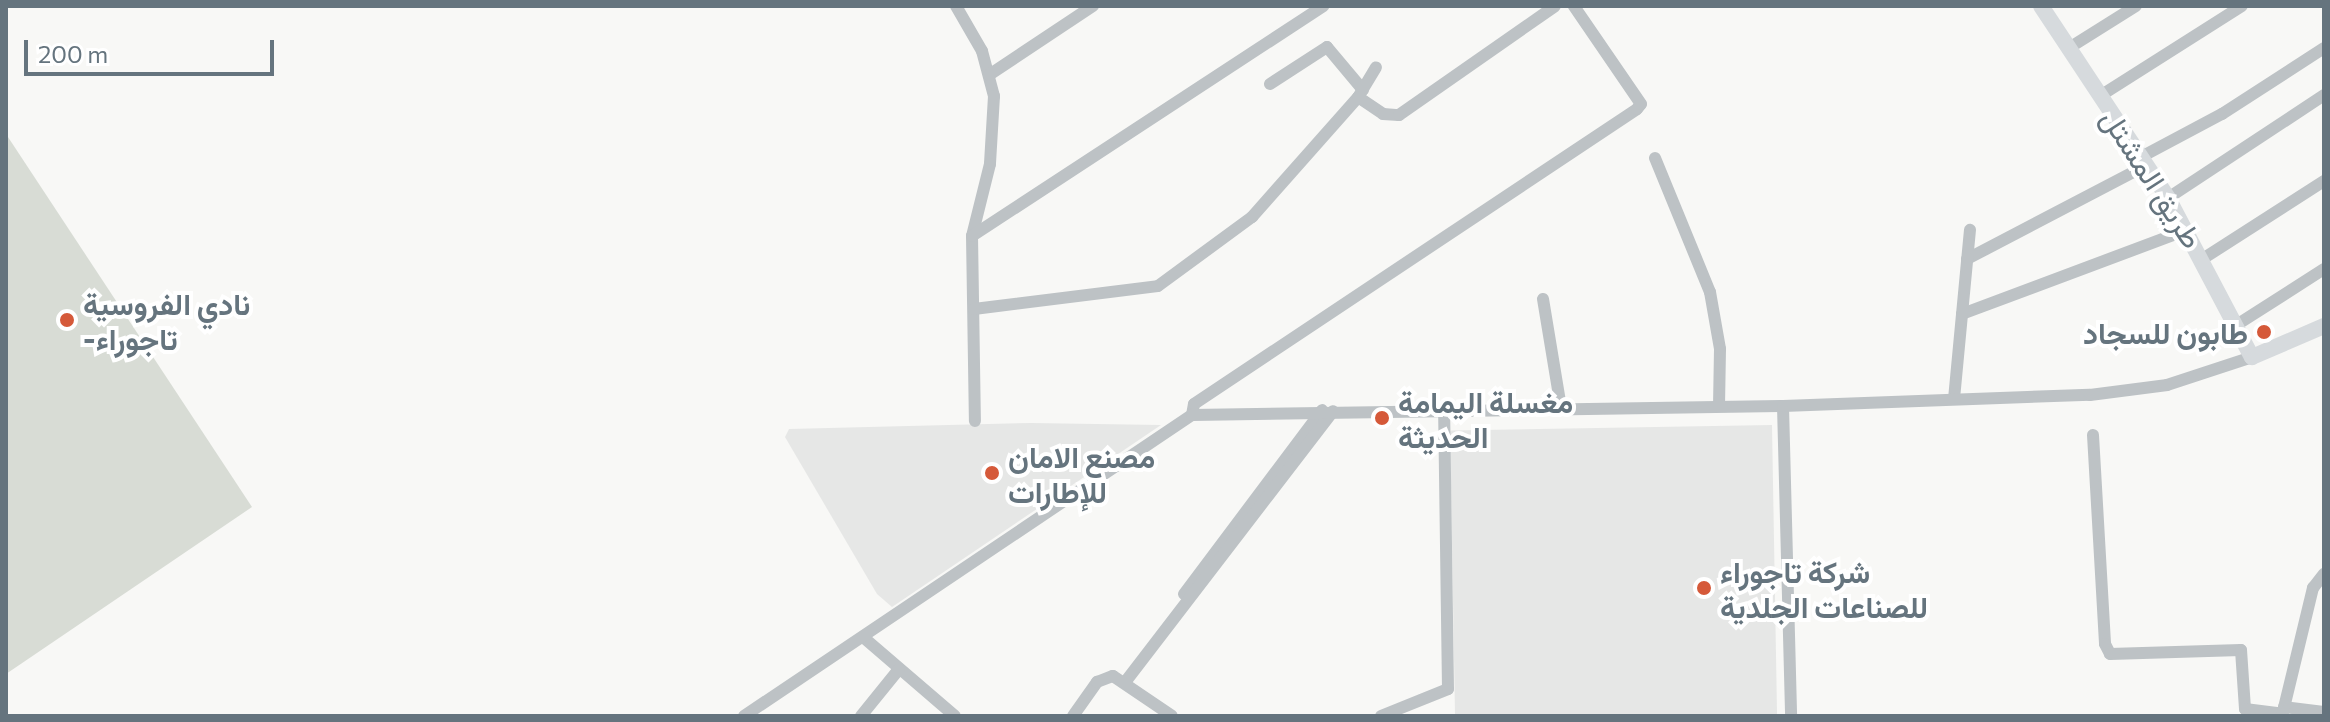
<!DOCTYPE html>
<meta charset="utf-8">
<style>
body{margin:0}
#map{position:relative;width:2330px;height:722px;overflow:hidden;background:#f8f8f6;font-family:Commissioner,Vazirmatn,sans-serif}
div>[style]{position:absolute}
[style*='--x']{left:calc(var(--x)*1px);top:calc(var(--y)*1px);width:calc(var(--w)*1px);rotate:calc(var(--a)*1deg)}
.built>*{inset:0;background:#e6e7e6;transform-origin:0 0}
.green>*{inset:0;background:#d8dcd5}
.minor>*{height:12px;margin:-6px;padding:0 6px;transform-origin:6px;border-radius:6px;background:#bdc2c5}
.major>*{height:16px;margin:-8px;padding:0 8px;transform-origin:8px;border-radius:8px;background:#d6dadd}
.dots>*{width:22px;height:22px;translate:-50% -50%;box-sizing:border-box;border:4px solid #fff;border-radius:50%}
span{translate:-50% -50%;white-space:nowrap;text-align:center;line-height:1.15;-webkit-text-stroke:8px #fff;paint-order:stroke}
.street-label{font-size:30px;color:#65747e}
.poi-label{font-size:30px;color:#65747e;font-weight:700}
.left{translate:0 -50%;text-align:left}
.right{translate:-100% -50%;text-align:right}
.frame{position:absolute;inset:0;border:8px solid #65747e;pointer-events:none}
.scale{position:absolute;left:24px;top:40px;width:250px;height:36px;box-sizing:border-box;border:4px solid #65747e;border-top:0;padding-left:10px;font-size:24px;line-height:28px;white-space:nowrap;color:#65747e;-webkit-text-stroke:6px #fff;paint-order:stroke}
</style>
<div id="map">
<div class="built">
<div style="clip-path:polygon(1031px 423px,1161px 425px,892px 607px,877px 594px,785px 437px,789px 429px)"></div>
<div style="left:1772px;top:425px;width:291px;height:322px;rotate:89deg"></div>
</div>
<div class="green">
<div style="clip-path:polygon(6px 134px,252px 507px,6px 674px)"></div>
</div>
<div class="minor">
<div style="--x:956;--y:6;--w:52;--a:60"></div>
<div style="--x:982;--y:51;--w:47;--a:75.1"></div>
<div style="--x:994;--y:96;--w:68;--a:93.4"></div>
<div style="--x:990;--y:164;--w:74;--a:104"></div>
<div style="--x:972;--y:236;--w:185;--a:89.1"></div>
<div style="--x:2069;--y:48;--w:79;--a:-32.1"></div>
<div style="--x:989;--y:75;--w:125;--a:-33.6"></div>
<div style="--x:1270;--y:84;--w:68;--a:-33"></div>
<div style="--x:1327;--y:47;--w:56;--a:50.1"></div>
<div style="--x:1360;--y:94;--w:31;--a:-59"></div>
<div style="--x:2100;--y:96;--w:168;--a:-32.4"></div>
<div style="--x:2141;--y:157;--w:92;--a:-28"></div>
<div style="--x:2222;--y:114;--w:121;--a:-32.9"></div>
<div style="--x:1655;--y:158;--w:145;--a:67.7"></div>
<div style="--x:1710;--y:292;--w:58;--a:80"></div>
<div style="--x:1720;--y:349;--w:57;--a:91"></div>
<div style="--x:2168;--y:198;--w:187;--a:-33.4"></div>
<div style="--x:972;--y:236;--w:420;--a:-33.2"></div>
<div style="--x:2204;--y:258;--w:143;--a:-32.7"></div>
<div style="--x:1967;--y:259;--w:203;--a:-27.6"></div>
<div style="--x:1543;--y:299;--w:110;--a:80.6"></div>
<div style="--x:974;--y:309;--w:185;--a:-7.1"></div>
<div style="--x:1158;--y:286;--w:117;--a:-36.3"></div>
<div style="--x:1252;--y:217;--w:160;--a:-48.5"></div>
<div style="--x:1358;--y:97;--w:30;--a:34"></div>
<div style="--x:1383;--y:114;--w:16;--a:4"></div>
<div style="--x:1399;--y:115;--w:190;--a:-34.9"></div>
<div style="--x:1962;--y:314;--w:240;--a:-20.5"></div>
<div style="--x:2238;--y:324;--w:102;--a:-32.6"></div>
<div style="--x:1954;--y:399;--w:170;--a:-84.6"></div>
<div style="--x:1783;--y:406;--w:310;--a:88.5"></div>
<div style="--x:1192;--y:415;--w:11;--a:-80"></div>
<div style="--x:1194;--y:404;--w:532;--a:-33.66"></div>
<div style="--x:1637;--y:109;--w:6;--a:-51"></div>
<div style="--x:1641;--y:104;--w:119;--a:-124.4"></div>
<div style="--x:2093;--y:435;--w:209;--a:86.7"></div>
<div style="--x:2105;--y:644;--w:11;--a:63"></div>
<div style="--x:2110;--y:654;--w:131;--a:-1.7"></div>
<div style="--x:2241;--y:650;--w:59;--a:86.1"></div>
<div style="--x:2245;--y:709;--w:38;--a:7"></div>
<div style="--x:1184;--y:594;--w:230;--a:-53.1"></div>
<div style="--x:863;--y:637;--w:121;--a:40.7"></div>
<div style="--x:1126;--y:681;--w:340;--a:-52.5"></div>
<div style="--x:2284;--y:707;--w:40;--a:7.1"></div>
<div style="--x:744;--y:716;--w:540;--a:-33.9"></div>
<div style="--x:1192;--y:415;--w:591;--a:-0.87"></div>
<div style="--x:1783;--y:406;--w:307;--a:-2.1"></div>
<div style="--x:2090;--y:395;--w:78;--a:-7.4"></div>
<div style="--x:2167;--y:385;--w:89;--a:-18.2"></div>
<div style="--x:861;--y:716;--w:60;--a:-51"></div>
<div style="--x:1073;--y:716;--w:42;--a:-54.8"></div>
<div style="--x:1097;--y:682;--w:17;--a:-21"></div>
<div style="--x:1113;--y:676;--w:71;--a:34.1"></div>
<div style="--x:1381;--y:716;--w:72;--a:-21.9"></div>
<div style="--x:1448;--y:689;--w:279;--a:-90.8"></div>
<div style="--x:2282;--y:716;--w:132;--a:-76.4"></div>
<div style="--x:2313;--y:588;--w:18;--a:-52"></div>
</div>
<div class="major">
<div style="--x:2041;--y:6;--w:230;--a:56.5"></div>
<div style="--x:2168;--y:198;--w:180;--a:62.2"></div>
<div style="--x:2252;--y:357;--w:78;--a:-23.3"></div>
</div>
<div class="dots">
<div style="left:67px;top:320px;background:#d55939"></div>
<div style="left:2264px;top:332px;background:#d55939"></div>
<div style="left:1382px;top:418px;background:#d55939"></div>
<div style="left:992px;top:473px;background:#d55939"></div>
<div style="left:1704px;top:588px;background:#d55939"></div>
</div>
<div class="street-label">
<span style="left:2153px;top:178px;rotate:57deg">طريق المشتل</span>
</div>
<div class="poi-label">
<span class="left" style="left:83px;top:320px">نادي الفروسية<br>-تاجوراء</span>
<span class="right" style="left:2248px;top:332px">طابون للسجاد</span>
<span class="left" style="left:1398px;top:418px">مغسلة اليمامة<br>الحديثة</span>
<span class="left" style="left:1008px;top:473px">مصنع الامان<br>للإطارات</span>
<span class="left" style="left:1720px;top:588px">شركة تاجوراء<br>للصناعات الجلدية</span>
</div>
<div class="frame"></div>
<div class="scale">200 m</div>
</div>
